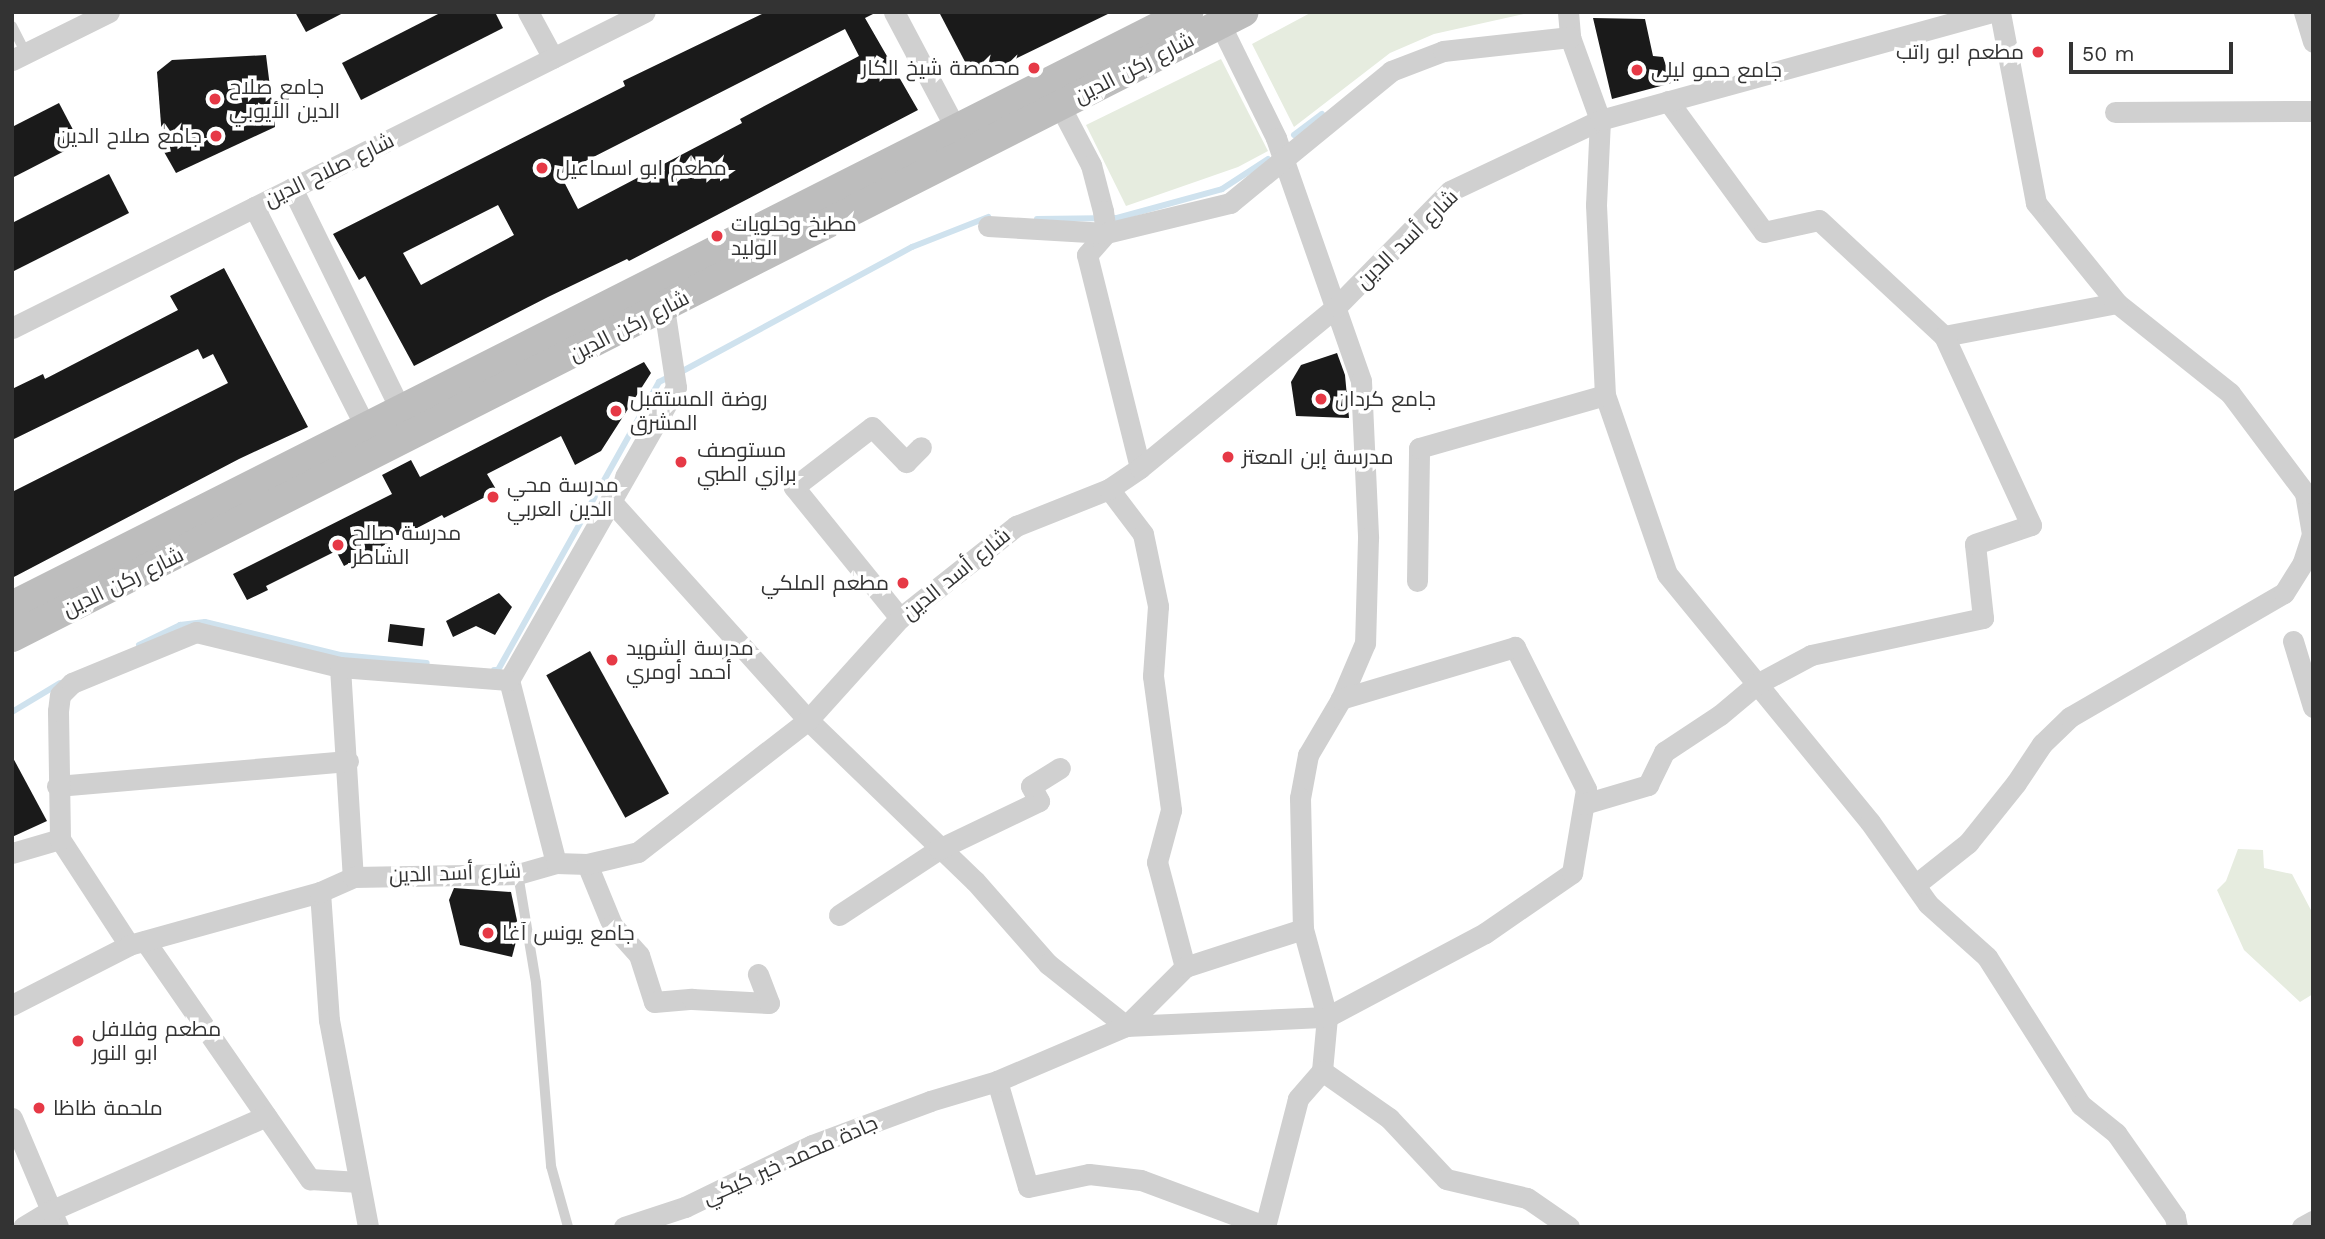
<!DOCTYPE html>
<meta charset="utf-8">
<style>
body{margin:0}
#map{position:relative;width:2325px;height:1239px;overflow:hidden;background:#fff;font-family:"Work Sans",Cairo,sans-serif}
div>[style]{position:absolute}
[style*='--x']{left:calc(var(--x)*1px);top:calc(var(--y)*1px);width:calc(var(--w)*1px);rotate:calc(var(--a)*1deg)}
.green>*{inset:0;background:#e6ecdf}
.stream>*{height:6px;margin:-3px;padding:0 3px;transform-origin:3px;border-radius:3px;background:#cfe2ee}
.building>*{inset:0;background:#1a1a1a;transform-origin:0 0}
.lane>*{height:10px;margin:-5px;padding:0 5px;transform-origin:5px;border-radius:5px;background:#d0d0d0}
.street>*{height:21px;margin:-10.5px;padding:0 10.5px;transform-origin:10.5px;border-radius:10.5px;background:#d0d0d0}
.secondary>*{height:30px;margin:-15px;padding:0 15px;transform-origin:15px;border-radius:15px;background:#bdbdbd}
.dots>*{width:19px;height:19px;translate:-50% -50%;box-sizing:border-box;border:4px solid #fff;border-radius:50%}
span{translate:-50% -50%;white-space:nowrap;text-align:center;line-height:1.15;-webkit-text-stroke:7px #fff;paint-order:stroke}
.poi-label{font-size:21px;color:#333}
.right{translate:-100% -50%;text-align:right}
.left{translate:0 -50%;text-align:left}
.street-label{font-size:21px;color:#333}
.frame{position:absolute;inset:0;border:14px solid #333;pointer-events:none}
.scale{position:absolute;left:2069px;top:42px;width:164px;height:32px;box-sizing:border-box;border:4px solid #333;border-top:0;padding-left:9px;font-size:21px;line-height:24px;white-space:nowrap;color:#333;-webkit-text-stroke:5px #fff;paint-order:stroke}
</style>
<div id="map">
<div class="green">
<div style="clip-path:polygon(1312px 12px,1533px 12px,1434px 34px,1390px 53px,1294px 127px,1252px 44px)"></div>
<div style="clip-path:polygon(1221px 59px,1268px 151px,1238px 167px,1126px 206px,1086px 125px)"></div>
<div style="clip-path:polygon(2238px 849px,2263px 850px,2264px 868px,2292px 874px,2313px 914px,2313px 994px,2300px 1002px,2244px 950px,2217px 890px,2226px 881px)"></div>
</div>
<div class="stream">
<div style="--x:1294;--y:135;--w:35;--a:-37"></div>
<div style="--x:1037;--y:219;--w:80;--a:-0.7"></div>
<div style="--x:1117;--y:218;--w:109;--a:-15.4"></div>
<div style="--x:1222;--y:189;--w:55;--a:-33.1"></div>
<div style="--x:679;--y:373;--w:265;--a:-28.4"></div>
<div style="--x:912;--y:247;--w:82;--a:-21.5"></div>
<div style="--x:139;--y:645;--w:46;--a:-26"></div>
<div style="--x:180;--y:625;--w:25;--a:-7"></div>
<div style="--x:205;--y:622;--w:139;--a:13.7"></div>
<div style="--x:340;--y:655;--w:87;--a:5.3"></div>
<div style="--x:494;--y:670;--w:4;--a:0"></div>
<div style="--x:498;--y:670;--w:330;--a:-60.8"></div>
<div style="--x:659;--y:382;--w:11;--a:-27"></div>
<div style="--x:12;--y:712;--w:56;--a:-31.1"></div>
</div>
<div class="building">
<div style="clip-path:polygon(295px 12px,345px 12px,306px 32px)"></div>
<div style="clip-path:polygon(442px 12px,495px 12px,503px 28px,361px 100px,342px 63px)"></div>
<div style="clip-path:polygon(evenodd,766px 12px,877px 12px,865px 18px,918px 110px,629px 261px,627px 259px,548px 297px,414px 366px,365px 276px,359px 280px,333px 234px,625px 86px,623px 81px,766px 12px,845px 29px,859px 56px,740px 119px,742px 123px,578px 209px,560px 174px,845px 29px,766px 12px,498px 205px,514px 235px,421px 285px,403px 253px,498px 205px)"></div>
<div style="clip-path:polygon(939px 12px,1112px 12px,974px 79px)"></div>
<div style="clip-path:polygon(1593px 18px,1645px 19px,1653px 56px,1663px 57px,1672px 83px,1612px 99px)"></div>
<div style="clip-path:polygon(266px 55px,275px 127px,176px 173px,163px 150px,157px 72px,172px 60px)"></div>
<div style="clip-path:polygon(59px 103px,80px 143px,12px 178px,12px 127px)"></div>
<div style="clip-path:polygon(109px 174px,129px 213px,12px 272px,12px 223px)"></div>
<div style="clip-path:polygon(224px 268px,308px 427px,239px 459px,12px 578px,12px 492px,228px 383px,213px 354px,203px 359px,198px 349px,12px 440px,12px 389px,43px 374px,45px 379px,178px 310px,170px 296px)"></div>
<div style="clip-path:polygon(1337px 353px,1345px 375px,1349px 418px,1296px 416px,1291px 382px,1301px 365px)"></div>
<div style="clip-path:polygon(644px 362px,651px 373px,601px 451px,575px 465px,561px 436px,487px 474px,497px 491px,444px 518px,442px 515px,344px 566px,336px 551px,266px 586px,268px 590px,247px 600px,233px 574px,392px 494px,382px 475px,411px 460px,420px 477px)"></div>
<div style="clip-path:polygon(499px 593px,512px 607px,495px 635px,476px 626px,453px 637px,446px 621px)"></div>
<div style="left:390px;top:624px;width:35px;height:18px;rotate:7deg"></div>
<div style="left:590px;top:651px;width:163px;height:50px;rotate:61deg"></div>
<div style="clip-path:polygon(12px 756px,47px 821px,12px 837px)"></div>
<div style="clip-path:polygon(454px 888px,511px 892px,519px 930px,512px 957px,460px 945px,449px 900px)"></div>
</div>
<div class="lane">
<div style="--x:12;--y:26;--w:30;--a:63"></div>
<div style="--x:518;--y:874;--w:110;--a:80.6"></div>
<div style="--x:536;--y:983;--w:184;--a:85.3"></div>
<div style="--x:551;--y:1166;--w:63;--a:74.4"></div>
</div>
<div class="street">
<div style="--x:528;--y:12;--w:52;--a:61.5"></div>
<div style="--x:894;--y:12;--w:132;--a:62.1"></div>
<div style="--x:1568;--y:12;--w:25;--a:85"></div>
<div style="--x:1570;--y:37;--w:88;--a:70.1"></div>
<div style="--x:1600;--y:120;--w:85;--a:92.7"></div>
<div style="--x:1596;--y:205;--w:190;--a:87.3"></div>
<div style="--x:1605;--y:395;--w:189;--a:70.9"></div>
<div style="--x:1667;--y:574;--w:320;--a:50.7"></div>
<div style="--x:1870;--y:822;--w:100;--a:54.7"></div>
<div style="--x:1928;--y:904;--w:79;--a:41.9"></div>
<div style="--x:1987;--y:957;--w:175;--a:57.6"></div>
<div style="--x:2081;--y:1105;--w:45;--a:38.7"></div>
<div style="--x:2116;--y:1133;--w:103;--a:54.9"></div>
<div style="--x:2175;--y:1217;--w:10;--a:79"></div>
<div style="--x:2304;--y:12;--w:31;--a:73"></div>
<div style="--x:1220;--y:24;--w:127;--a:63.8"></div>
<div style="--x:1276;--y:138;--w:257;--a:70.7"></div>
<div style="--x:1361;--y:381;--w:157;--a:87.4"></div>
<div style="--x:1368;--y:538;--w:105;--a:91.6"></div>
<div style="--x:1365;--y:643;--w:61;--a:113.2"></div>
<div style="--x:1341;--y:699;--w:65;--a:120.5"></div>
<div style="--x:1308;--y:755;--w:44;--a:100.5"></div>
<div style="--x:1300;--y:798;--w:131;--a:88.7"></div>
<div style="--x:1303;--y:929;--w:91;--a:74.7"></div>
<div style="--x:1327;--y:1017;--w:54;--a:95.3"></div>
<div style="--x:1322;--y:1071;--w:37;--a:131"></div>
<div style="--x:1298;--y:1099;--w:132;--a:104.5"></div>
<div style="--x:12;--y:60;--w:108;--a:-26.3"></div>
<div style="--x:1668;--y:101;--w:162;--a:53.8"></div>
<div style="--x:1764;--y:232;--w:56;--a:-12.3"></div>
<div style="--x:1819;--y:220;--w:171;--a:42.9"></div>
<div style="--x:1944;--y:336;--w:176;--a:-10.8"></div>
<div style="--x:1060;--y:106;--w:67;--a:62.3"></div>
<div style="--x:1091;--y:165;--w:48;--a:75.4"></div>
<div style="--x:1103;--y:211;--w:22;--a:82"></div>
<div style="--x:1106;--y:233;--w:29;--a:131"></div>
<div style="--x:1087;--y:255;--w:219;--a:76"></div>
<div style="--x:2115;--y:112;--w:198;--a:-0.3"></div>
<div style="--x:292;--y:188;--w:245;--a:63.9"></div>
<div style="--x:254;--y:207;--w:246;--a:63.1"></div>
<div style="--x:988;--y:226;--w:118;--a:3.4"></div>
<div style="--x:1106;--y:233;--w:128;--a:-13.6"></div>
<div style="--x:1230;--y:203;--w:208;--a:-39.3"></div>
<div style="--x:1391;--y:71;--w:56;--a:-21"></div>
<div style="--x:1443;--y:51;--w:128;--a:-6.3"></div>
<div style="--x:12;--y:328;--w:707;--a:-26.53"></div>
<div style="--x:1109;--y:489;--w:56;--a:52.9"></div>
<div style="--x:1143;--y:534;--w:74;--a:78.2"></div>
<div style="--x:1158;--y:606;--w:70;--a:94.1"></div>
<div style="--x:1153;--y:676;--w:135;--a:82.3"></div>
<div style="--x:1171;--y:810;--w:54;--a:105.1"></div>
<div style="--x:1157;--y:862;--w:109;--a:75.1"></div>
<div style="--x:610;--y:500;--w:296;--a:48"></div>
<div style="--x:808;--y:720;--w:232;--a:44"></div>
<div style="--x:975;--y:881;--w:111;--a:48.7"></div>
<div style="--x:1048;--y:964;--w:100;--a:38.5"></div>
<div style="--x:1126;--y:1026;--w:201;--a:-2.6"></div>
<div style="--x:1327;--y:1017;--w:179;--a:-28"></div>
<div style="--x:1485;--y:933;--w:106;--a:-34.6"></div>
<div style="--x:1572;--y:873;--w:85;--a:-80.5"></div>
<div style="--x:1586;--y:789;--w:159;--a:-116.6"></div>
<div style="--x:1515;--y:647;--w:182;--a:163.4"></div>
<div style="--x:1417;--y:581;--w:133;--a:-89.1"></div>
<div style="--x:1419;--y:448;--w:193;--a:-15.9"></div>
<div style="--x:900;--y:618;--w:169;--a:-129"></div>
<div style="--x:794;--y:487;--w:98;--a:-37.6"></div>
<div style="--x:872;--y:427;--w:49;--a:45.8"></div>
<div style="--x:906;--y:462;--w:21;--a:-45"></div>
<div style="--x:2293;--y:641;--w:69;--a:73.1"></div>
<div style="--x:340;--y:667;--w:210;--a:86.5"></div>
<div style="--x:57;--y:786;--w:292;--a:-4.9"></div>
<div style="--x:1584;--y:804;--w:67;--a:-16.5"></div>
<div style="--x:1648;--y:785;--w:37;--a:-64"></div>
<div style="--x:1664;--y:752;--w:67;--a:-33.5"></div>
<div style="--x:1720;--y:715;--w:48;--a:-40"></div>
<div style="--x:1757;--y:684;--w:61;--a:-28.2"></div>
<div style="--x:1811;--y:655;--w:176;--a:-12.1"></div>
<div style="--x:1983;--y:618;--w:74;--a:-96.2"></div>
<div style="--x:1975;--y:544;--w:59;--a:-18.7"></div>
<div style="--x:2031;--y:525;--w:208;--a:-114.7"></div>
<div style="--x:12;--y:853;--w:50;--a:-16.3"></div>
<div style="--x:556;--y:863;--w:189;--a:-104.4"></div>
<div style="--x:509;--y:680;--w:337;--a:-60.3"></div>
<div style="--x:676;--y:387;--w:80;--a:-98.6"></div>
<div style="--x:587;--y:864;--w:66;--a:67.7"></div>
<div style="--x:612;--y:925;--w:40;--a:48"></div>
<div style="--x:639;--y:955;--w:49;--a:72.3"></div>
<div style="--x:654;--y:1002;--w:38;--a:-5"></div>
<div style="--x:692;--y:999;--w:77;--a:3"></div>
<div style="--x:769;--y:1003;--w:31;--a:-111"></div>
<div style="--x:1915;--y:885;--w:68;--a:-38.4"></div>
<div style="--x:1968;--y:843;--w:77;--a:-51.3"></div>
<div style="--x:2016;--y:783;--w:47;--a:-56.3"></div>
<div style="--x:2042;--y:744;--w:39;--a:-44"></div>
<div style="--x:2070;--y:717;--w:247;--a:-30.1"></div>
<div style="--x:2284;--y:593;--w:36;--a:-58"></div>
<div style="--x:2303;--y:562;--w:29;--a:-72"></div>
<div style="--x:2312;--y:534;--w:42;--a:-99.7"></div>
<div style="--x:2305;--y:493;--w:125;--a:-126.9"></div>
<div style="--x:2230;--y:393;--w:144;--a:-141.5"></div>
<div style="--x:2117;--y:303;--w:129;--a:-129"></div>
<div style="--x:2036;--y:203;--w:194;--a:-100.7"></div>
<div style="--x:320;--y:892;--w:128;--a:86"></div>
<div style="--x:329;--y:1020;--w:211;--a:79.3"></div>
<div style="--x:839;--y:915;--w:120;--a:-33.4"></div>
<div style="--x:939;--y:849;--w:111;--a:-25.6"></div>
<div style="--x:1039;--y:801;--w:17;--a:-118"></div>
<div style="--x:1031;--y:786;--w:34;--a:-32"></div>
<div style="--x:145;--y:941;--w:290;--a:55.3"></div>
<div style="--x:310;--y:1179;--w:49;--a:3.5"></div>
<div style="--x:129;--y:945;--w:126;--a:-123.1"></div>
<div style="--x:60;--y:839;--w:128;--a:-90.9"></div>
<div style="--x:58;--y:711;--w:16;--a:-83"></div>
<div style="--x:60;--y:695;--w:17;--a:-45"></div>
<div style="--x:72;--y:683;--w:134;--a:-22.4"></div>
<div style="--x:196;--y:632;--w:148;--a:13.7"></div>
<div style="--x:340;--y:667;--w:169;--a:4.4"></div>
<div style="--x:12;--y:1005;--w:131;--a:-27.1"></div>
<div style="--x:129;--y:945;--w:198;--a:-15.5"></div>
<div style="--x:320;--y:892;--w:36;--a:-24"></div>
<div style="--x:353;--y:877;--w:165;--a:-1"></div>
<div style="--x:518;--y:874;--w:40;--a:-16"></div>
<div style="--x:556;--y:863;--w:31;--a:2"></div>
<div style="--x:587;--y:864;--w:52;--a:-13.2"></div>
<div style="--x:638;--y:852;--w:215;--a:-37.8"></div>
<div style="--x:808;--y:720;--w:137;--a:-48"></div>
<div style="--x:900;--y:618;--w:148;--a:-38.4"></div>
<div style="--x:1016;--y:526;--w:100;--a:-21.7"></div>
<div style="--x:1109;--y:489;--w:37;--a:-34"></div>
<div style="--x:1140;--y:468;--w:255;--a:-39.4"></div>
<div style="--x:1337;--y:306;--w:161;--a:-45.5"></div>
<div style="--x:1450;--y:191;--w:166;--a:-25.3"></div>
<div style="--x:1600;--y:120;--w:407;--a:-15.4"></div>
<div style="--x:1322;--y:1071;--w:82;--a:35"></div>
<div style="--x:1389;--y:1118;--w:83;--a:46.9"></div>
<div style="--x:1446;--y:1179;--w:83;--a:13.2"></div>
<div style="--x:1527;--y:1198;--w:51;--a:34.6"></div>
<div style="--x:997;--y:1081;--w:110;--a:73.7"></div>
<div style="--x:1028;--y:1187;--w:62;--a:-12"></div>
<div style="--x:1089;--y:1174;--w:52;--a:6.6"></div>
<div style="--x:1141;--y:1180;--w:132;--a:20.4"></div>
<div style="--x:12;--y:1118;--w:118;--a:67.1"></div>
<div style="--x:23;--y:1227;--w:31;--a:-31"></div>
<div style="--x:50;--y:1211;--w:236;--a:-23.7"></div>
<div style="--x:624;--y:1227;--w:64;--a:-18.2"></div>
<div style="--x:685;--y:1207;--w:141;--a:-26"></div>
<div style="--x:812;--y:1145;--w:126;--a:-20.4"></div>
<div style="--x:930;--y:1101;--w:70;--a:-16.6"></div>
<div style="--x:997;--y:1081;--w:140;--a:-23.1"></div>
<div style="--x:1126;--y:1026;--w:83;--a:-45"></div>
<div style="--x:1185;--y:967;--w:124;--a:-17.9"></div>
<div style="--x:2302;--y:1227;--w:13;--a:-29"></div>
</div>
<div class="secondary">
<div style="--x:12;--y:606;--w:1318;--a:-26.8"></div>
<div style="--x:12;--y:637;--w:1381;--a:-26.9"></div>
</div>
<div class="dots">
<div style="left:2038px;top:52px;background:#e63946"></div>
<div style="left:1034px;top:68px;background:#e63946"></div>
<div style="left:1637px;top:70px;background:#e63946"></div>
<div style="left:215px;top:99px;background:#e63946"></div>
<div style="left:216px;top:136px;background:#e63946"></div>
<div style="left:542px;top:168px;background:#e63946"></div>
<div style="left:717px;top:236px;background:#e63946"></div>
<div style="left:1321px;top:399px;background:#e63946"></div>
<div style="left:616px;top:411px;background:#e63946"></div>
<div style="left:1228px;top:457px;background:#e63946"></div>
<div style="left:681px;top:462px;background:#e63946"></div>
<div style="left:493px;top:497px;background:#e63946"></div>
<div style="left:338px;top:545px;background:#e63946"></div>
<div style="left:903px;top:583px;background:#e63946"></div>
<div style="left:612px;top:660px;background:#e63946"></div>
<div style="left:488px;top:933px;background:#e63946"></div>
<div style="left:78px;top:1041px;background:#e63946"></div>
<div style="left:39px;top:1108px;background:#e63946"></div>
</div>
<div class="poi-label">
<span class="right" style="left:2024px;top:52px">مطعم ابو راتب</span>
<span class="right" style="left:1020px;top:68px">محمصة شيخ الكار</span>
<span class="left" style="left:1651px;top:70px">جامع حمو ليلى</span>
<span class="left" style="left:229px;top:99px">جامع صلاح<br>الدين الأيوبي</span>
<span class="right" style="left:202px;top:136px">جامع صلاح الدين</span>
<span class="left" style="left:556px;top:168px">مطعم ابو اسماعيل</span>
<span class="left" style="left:731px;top:236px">مطبخ وحلويات<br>الوليد</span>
<span class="left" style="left:630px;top:411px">روضة المستقبل<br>المشرق</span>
<span class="left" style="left:1335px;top:399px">جامع كردان</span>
<span class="left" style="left:697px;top:462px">مستوصف<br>برازي الطبي</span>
<span class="left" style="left:1242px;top:457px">مدرسة إبن المعتز</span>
<span class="left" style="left:507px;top:497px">مدرسة محي<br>الدين العربي</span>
<span class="left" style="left:352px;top:545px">مدرسة صالح<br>الشاطر</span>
<span class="right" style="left:889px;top:583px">مطعم الملكي</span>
<span class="left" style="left:626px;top:660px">مدرسة الشهيد<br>أحمد أومري</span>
<span class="left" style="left:502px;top:933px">جامع يونس آغا</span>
<span class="left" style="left:92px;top:1041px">مطعم وفلافل<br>ابو النور</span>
<span class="left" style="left:53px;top:1108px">ملحمة ظاظا</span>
</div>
<div class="street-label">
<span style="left:1134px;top:68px;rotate:-27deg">شارع ركن الدين</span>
<span style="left:329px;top:170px;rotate:-26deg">شارع صلاح الدين</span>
<span style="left:1407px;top:239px;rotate:-44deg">شارع أسد الدين</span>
<span style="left:629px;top:326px;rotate:-27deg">شارع ركن الدين</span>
<span style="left:956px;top:574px;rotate:-39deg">شارع أسد الدين</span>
<span style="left:123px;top:582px;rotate:-26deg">شارع ركن الدين</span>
<span style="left:455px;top:873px;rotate:-2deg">شارع أسد الدين</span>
<span style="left:790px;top:1160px;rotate:-24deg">جادة محمد خير كيكي</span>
</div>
<div class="frame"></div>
<div class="scale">50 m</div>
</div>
